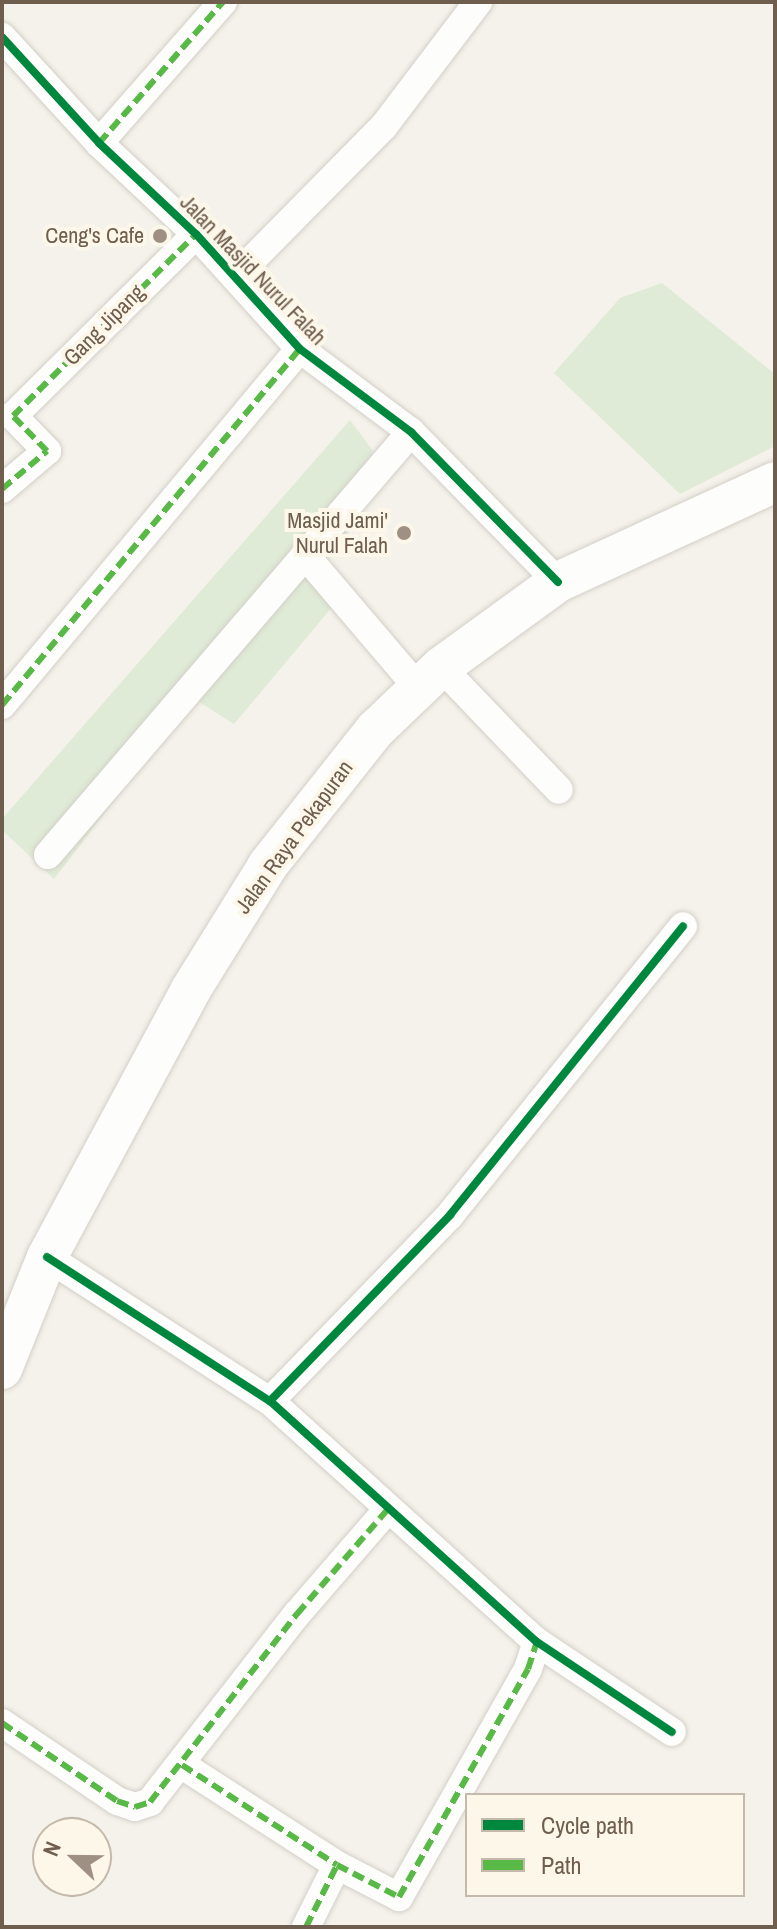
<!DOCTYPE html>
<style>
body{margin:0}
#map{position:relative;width:777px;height:1929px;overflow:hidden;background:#f4f2ea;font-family:"Archivo Narrow",sans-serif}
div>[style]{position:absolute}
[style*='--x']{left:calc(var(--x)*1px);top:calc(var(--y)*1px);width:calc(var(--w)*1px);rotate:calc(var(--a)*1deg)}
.green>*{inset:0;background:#dfebd6}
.roads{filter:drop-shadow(0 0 2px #d3cfc8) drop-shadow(0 0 2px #d3cfc8)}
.street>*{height:28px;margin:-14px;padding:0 14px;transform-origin:14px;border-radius:14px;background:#fdfdfc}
.secondary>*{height:40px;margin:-20px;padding:0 20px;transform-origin:20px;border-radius:20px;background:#fdfdfc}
.quiet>*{height:6px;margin-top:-3px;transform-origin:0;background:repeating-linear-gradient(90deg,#58b947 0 12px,transparent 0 18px)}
.cycleway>*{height:8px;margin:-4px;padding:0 4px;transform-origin:4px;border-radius:4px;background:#00873e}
.dots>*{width:22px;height:22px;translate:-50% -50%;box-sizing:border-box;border:4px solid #fdf7ea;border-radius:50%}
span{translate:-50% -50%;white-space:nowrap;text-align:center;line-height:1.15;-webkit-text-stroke:8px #fdf7ea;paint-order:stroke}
.poi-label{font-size:22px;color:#6f5d4d}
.right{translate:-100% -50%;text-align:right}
.street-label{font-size:22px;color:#6f5d4d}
.frame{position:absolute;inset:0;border:4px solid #6f5d4d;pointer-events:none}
.legend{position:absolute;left:465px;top:1793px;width:280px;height:104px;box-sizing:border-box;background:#fdf7ea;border:2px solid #c4b9ab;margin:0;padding:10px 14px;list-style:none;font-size:24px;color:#6f5d4d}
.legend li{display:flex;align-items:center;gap:16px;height:40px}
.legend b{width:40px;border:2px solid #c4b9ab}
.north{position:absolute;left:32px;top:1817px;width:80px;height:80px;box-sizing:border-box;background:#fdf7ea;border:2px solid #c4b9ab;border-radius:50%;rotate:292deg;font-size:22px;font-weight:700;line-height:32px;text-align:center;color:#6f5d4d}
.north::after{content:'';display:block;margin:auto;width:28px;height:36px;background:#9e9184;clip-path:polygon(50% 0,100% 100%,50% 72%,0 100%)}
</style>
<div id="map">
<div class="green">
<div style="clip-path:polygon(662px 283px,775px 374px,775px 446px,680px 494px,554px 373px,620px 298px)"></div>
<div style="clip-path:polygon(350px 420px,373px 451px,346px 541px,315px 563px,338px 600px,234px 724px,193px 698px,54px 879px,2px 830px,2px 819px)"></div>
</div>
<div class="roads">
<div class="street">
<div style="--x:2;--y:37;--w:144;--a:47.5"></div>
<div style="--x:99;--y:143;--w:133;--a:43.2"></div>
<div style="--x:196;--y:234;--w:155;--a:47.9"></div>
<div style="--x:300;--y:349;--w:139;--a:36.8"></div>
<div style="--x:411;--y:432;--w:210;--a:45.6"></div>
<div style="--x:99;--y:143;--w:188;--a:-48.7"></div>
<div style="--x:235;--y:277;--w:212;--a:-45.4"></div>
<div style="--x:384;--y:126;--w:156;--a:-52.8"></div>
<div style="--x:2;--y:489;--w:59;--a:-40.2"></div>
<div style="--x:47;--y:451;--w:49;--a:-134.2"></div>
<div style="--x:13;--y:416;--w:258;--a:-44.8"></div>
<div style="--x:305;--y:555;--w:175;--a:49.6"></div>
<div style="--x:441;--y:667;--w:170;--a:46.2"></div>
<div style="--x:2;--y:705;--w:464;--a:-50.1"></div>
<div style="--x:48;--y:855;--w:557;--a:-49.37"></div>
<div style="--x:47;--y:1257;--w:265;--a:32.9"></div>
<div style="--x:270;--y:1401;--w:360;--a:42.1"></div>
<div style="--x:537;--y:1642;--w:162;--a:33.7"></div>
<div style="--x:270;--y:1401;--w:259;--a:-45.9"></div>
<div style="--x:450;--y:1215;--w:371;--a:-51.1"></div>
<div style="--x:2;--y:1723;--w:139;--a:34.1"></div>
<div style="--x:117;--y:1801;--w:19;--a:18"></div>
<div style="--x:135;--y:1807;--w:16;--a:-18"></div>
<div style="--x:150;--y:1802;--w:239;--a:-52"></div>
<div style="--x:297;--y:1614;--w:138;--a:-49.1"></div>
<div style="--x:182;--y:1765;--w:184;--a:32.8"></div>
<div style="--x:306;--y:1927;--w:69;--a:-63.4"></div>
<div style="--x:337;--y:1865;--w:70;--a:27.3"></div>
<div style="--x:399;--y:1897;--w:262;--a:-60.5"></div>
<div style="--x:528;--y:1669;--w:28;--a:-72"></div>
</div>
<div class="secondary">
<div style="--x:2;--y:1369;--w:121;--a:-68.1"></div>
<div style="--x:47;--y:1257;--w:302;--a:-61.7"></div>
<div style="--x:190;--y:991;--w:148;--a:-58.2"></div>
<div style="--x:268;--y:865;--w:172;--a:-51.6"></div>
<div style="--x:375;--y:730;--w:91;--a:-43.7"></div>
<div style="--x:441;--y:667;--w:145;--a:-36"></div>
<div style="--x:558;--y:582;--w:239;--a:-24.7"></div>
</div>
</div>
<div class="quiet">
<div style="--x:99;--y:143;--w:188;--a:-48.7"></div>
<div style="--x:2;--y:489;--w:59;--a:-40.2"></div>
<div style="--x:47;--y:451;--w:49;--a:-134.2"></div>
<div style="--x:13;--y:416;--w:258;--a:-44.8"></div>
<div style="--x:2;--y:705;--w:464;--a:-50.1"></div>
<div style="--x:2;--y:1723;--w:139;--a:34.1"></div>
<div style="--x:117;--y:1801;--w:19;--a:18"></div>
<div style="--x:135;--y:1807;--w:16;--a:-18"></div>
<div style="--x:150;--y:1802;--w:239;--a:-52"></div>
<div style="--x:297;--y:1614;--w:138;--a:-49.1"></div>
<div style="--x:182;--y:1765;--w:184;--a:32.8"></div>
<div style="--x:306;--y:1927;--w:69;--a:-63.4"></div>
<div style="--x:337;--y:1865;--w:70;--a:27.3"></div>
<div style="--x:399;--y:1897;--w:262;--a:-60.5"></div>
<div style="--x:528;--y:1669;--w:28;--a:-72"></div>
</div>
<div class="cycleway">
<div style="--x:2;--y:37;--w:144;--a:47.5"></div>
<div style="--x:99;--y:143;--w:133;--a:43.2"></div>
<div style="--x:196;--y:234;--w:155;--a:47.9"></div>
<div style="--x:300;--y:349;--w:139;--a:36.8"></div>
<div style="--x:411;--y:432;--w:210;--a:45.6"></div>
<div style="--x:47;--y:1257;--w:265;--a:32.9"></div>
<div style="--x:270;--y:1401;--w:360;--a:42.1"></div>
<div style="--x:537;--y:1642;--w:162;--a:33.7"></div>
<div style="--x:270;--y:1401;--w:259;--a:-45.9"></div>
<div style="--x:450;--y:1215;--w:371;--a:-51.1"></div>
</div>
<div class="dots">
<div style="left:160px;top:236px;background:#9e9184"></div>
<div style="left:404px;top:533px;background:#9e9184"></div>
</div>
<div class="poi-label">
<span class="right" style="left:144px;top:236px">Ceng's Cafe</span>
<span class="right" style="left:388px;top:533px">Masjid Jami'<br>Nurul Falah</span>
</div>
<div class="street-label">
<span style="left:253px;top:270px;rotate:46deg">Jalan Masjid Nurul Falah</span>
<span style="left:104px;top:325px;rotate:-45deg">Gang Jipang</span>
<span style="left:294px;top:837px;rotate:-54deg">Jalan Raya Pekapuran</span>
</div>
<div class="frame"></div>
<ul class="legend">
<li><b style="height:10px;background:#00873e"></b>Cycle path</li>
<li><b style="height:10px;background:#58b947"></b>Path</li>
</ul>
<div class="north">N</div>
</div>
